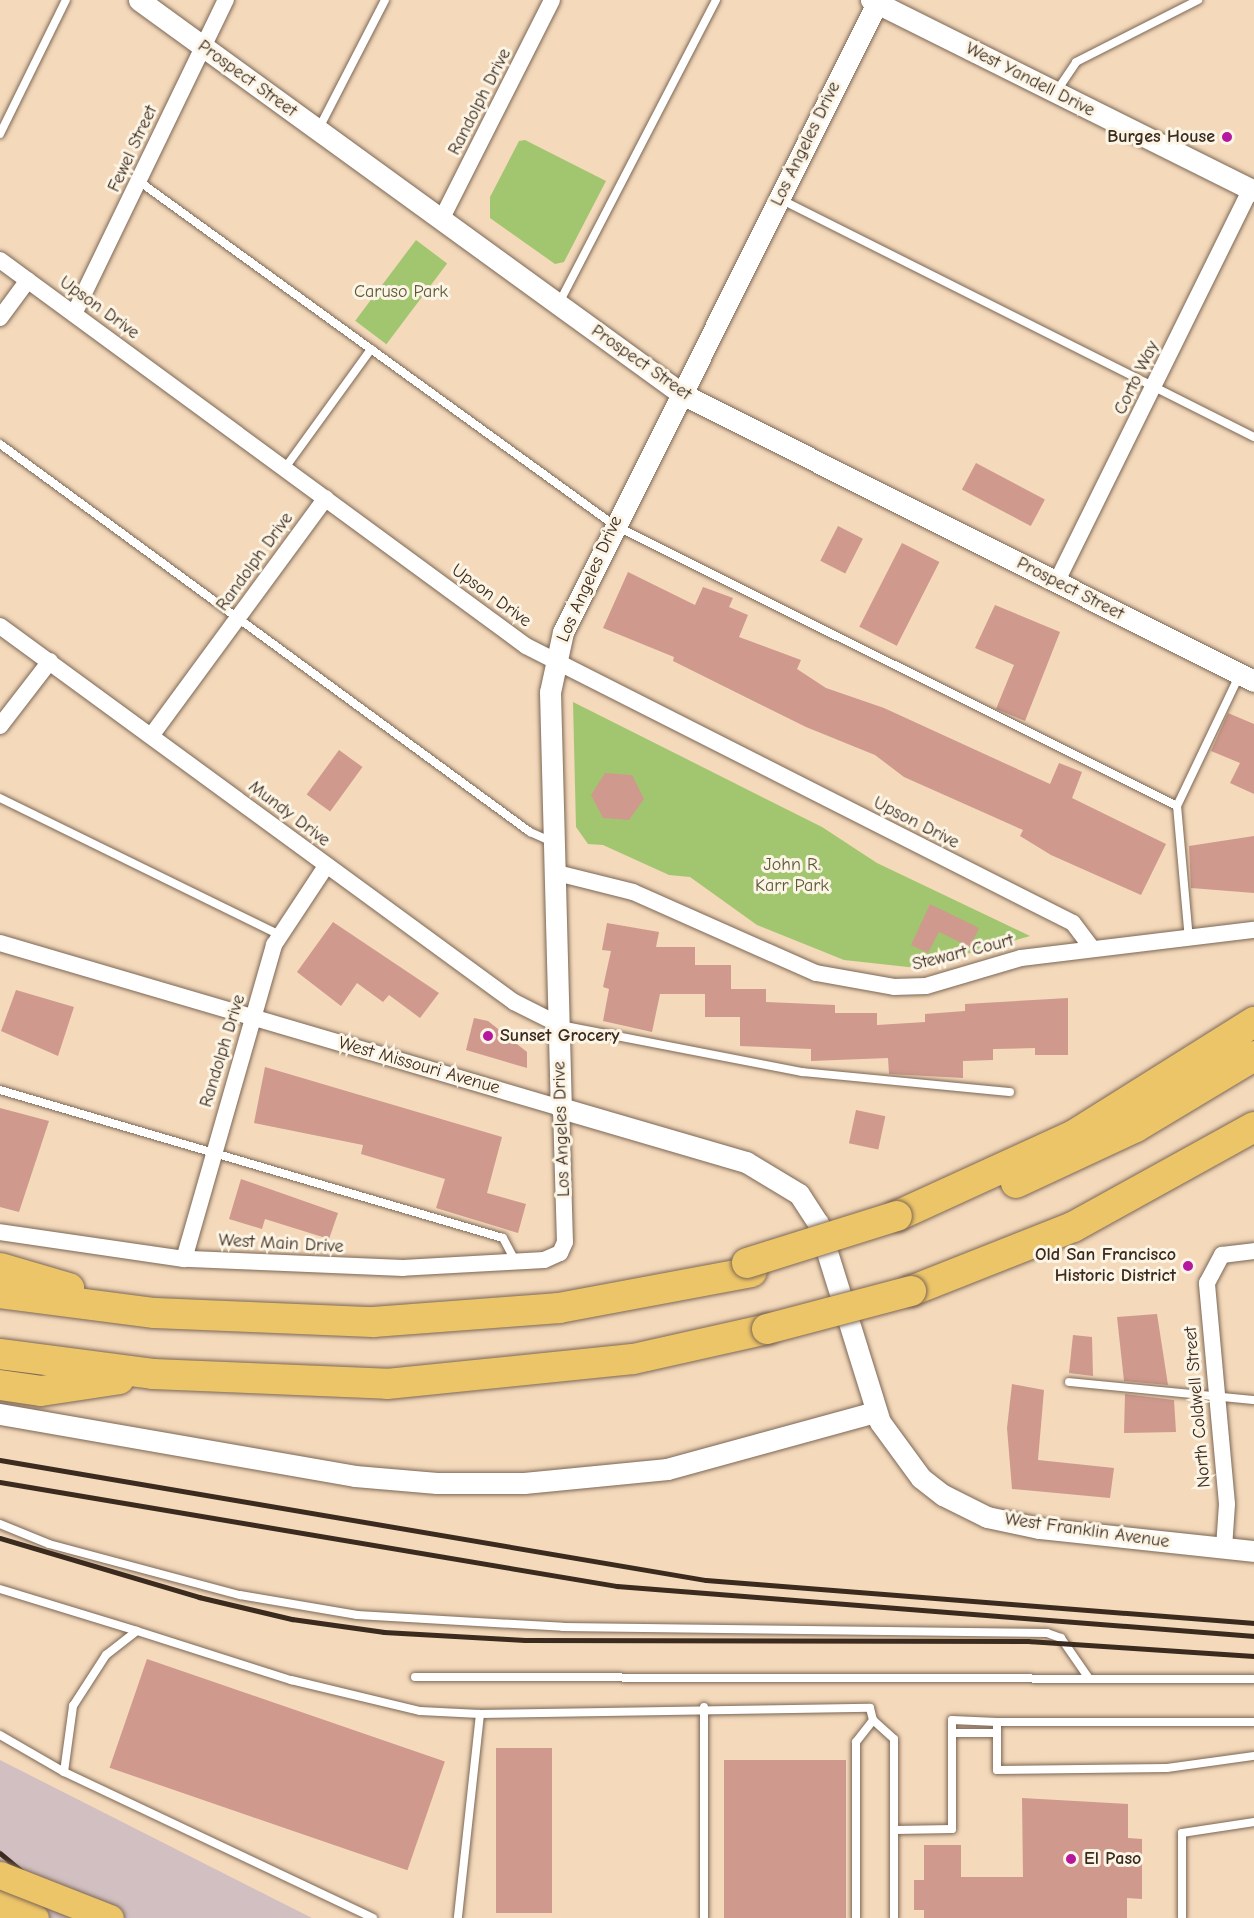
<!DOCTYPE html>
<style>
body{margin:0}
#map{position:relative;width:1254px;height:1918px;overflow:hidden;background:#f4d9bb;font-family:"Comic Neue",sans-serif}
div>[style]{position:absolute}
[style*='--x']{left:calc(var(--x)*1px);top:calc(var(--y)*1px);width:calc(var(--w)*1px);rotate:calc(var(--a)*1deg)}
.industrial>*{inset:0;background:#d2bfc1}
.green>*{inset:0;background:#a2c670;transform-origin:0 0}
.building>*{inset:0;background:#cf998d;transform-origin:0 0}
.roads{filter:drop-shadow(0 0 2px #7c6755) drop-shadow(0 0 2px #7c6755)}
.service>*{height:8px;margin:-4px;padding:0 4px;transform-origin:4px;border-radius:4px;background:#fff}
.minor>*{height:16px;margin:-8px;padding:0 8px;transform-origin:8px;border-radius:8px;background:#fff}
.tertiary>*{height:21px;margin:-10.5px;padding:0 10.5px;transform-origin:10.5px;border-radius:10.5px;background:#fff}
.primary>*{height:27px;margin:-13.5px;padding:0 13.5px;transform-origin:13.5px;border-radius:13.5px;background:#edc569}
.motorway>*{height:30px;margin:-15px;padding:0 15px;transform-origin:15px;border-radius:15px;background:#edc569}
.rail>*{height:4.5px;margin:-2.25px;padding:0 2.25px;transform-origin:2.25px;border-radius:2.25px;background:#3b2a1e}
.bridges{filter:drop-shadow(0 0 2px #7c6755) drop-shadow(0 0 2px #7c6755)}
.primary-bridge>*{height:27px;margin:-13.5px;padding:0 13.5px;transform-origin:13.5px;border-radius:13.5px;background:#edc569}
.motorway-bridge>*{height:30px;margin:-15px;padding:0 15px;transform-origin:15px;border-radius:15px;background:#edc569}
.dots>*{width:16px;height:16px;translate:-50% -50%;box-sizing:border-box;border:3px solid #fcf5e5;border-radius:50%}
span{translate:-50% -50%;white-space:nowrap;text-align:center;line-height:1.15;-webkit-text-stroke:6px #fcf5e5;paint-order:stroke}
.street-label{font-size:18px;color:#3b2a1e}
.poi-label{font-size:18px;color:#3b2a1e;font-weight:700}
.right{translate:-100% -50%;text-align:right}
.left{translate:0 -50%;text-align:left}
.park-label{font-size:18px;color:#5a5937}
</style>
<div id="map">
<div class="industrial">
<div style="clip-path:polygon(0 1760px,312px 1918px,0 1918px)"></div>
</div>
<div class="green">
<div style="clip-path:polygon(525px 140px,606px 181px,564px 262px,555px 264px,490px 218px,490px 197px,519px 141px)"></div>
<div style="left:416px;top:240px;width:39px;height:101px;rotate:37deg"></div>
<div style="clip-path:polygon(573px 702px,822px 827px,877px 863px,1030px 936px,917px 968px,844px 960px,757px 925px,690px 877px,669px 875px,603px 845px,588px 844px,576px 827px)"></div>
</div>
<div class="building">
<div style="left:976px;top:463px;width:78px;height:30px;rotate:28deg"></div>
<div style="left:838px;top:526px;width:28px;height:39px;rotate:27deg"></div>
<div style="left:902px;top:543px;width:42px;height:94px;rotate:27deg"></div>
<div style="clip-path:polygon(628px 572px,695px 605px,703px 587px,733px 598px,729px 607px,748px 615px,739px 637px,801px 660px,797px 669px,826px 688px,884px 708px,1050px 784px,1059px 763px,1082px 772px,1072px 798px,1166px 844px,1141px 895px,1051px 855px,1020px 836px,1023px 830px,904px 777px,875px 755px,806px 727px,673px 661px,674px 657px,603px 628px)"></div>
<div style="clip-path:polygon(995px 605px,1060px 632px,1025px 721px,996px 709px,1014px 665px,975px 648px)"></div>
<div style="clip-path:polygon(1228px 713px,1254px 724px,1254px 794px,1230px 783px,1240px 763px,1211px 751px)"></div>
<div style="left:339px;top:750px;width:29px;height:55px;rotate:36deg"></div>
<div style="clip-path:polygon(605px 773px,632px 775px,644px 799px,629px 820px,603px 818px,591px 795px)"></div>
<div style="clip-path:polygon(1254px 836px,1254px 893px,1191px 888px,1189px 846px)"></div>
<div style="clip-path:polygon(930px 904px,979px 928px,970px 947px,939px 932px,928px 953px,911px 945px)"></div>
<div style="clip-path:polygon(333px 922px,439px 993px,420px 1018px,389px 995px,383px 1002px,357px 983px,341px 1006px,297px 972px)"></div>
<div style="clip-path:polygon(607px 923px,659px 932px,656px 947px,695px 947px,695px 965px,731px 965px,731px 989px,766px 989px,766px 1002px,835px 1005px,835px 1013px,877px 1013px,877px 1025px,925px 1022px,925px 1014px,965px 1011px,965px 1004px,1068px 998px,1068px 1055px,1035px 1055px,1035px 1048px,993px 1049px,993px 1060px,963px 1061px,963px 1078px,889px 1074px,888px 1058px,811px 1061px,811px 1049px,740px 1046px,740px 1017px,705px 1017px,705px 994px,660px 994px,652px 1032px,603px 1021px,609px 989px,603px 987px,611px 951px,602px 950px)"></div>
<div style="clip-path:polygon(16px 990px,74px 1007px,58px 1056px,1px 1031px)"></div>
<div style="clip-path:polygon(474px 1018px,488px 1021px,527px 1052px,527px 1068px,466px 1050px)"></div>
<div style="clip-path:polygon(265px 1067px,502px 1137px,487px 1193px,526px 1204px,518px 1233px,436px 1208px,445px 1179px,361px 1154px,363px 1145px,254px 1123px)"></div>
<div style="clip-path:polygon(0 1108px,49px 1121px,19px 1212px,0 1207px)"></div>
<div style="left:856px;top:1110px;width:30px;height:34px;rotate:12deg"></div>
<div style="clip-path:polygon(241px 1179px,338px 1213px,329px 1239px,265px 1219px,262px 1229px,229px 1219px)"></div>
<div style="clip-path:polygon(1157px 1314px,1168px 1385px,1124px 1381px,1117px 1317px)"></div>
<div style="clip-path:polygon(1073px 1335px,1092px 1337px,1093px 1376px,1069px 1373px)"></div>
<div style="clip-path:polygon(1012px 1384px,1044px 1390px,1038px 1460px,1114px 1468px,1110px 1498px,1012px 1489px,1007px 1428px)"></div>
<div style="clip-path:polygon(1125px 1394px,1174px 1400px,1176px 1432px,1124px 1433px)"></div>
<div style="left:147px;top:1659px;width:315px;height:115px;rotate:19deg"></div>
<div style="left:496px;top:1748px;width:56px;height:165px"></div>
<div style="left:724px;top:1760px;width:122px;height:158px"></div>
<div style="clip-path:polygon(1022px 1798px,1128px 1804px,1128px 1838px,1142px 1839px,1142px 1899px,1127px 1898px,1127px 1918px,924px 1918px,924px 1910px,914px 1910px,914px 1880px,924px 1880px,924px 1845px,961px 1845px,961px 1877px,1023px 1877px)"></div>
</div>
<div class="roads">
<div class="service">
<div style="--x:1056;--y:92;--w:36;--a:-56"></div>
<div style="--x:1076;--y:62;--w:137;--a:-26.9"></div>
<div style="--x:318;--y:130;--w:146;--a:-62.7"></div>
<div style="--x:0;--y:134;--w:149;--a:-63.8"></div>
<div style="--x:140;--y:182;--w:585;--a:35.89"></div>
<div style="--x:614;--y:525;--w:629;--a:26.52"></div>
<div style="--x:780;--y:199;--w:530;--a:26.66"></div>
<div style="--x:559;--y:303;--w:341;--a:-62.6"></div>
<div style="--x:0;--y:444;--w:657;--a:36.21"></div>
<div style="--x:530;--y:832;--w:24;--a:24"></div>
<div style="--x:285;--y:468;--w:147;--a:-54.1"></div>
<div style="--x:0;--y:798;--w:309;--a:26.1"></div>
<div style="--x:1189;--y:940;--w:135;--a:-95.1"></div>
<div style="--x:1177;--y:806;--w:146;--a:-64.5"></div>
<div style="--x:560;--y:1025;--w:247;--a:11"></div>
<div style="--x:802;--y:1072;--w:209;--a:5.5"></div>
<div style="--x:0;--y:1090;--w:524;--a:16.4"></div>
<div style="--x:503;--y:1238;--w:27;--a:62"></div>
<div style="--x:1069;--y:1382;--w:186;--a:5.6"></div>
<div style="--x:0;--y:1524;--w:53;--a:22.2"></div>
<div style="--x:49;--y:1544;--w:198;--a:15"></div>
<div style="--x:240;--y:1595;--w:119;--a:9.7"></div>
<div style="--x:357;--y:1615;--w:206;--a:3.3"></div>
<div style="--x:563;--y:1627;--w:484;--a:0.7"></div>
<div style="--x:1047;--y:1633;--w:15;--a:20"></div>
<div style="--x:1061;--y:1638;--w:47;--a:55.3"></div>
<div style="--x:0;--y:1589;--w:143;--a:17"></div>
<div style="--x:415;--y:1677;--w:839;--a:0.14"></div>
<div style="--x:480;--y:1714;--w:390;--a:-0.9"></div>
<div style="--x:870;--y:1708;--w:12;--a:76"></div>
<div style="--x:873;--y:1720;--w:28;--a:42"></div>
<div style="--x:894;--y:1739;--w:179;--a:90"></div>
<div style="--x:1254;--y:1722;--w:257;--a:180"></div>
<div style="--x:997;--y:1722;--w:48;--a:90"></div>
<div style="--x:997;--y:1770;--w:170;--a:-0.7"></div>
<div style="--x:1167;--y:1768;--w:88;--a:-7.9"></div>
<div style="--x:952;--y:1733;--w:45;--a:0"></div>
<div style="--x:0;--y:1735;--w:74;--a:30"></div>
<div style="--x:895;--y:1830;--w:57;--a:-1"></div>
<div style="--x:952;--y:1829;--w:109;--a:-90"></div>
<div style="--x:952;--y:1720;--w:45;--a:2.5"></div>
<div style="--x:373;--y:1918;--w:342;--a:-154.7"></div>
<div style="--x:64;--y:1772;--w:67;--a:-82.2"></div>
<div style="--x:73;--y:1706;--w:61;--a:-57.1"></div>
<div style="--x:106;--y:1655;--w:39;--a:-38"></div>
<div style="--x:137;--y:1631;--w:162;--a:17.7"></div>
<div style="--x:291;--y:1680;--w:133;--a:13.5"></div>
<div style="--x:420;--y:1711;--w:60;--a:2.9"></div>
<div style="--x:480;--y:1714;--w:205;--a:96.2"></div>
<div style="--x:704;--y:1918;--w:211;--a:-90"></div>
<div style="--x:856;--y:1918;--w:176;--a:-90"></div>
<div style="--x:856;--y:1742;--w:28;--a:-52"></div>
<div style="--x:1182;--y:1918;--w:85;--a:-90"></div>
<div style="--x:1182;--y:1833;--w:73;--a:-8.7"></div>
</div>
<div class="minor">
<div style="--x:441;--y:220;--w:246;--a:-63.2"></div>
<div style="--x:0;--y:260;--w:652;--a:36.27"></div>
<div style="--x:526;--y:646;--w:613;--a:26.86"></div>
<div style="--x:1073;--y:923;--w:31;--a:53"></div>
<div style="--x:74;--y:314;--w:349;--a:-64.2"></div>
<div style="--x:0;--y:318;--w:47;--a:-53.6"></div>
<div style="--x:1056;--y:583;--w:440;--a:-63.7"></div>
<div style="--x:0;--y:626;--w:637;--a:36.19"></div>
<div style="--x:514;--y:1002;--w:51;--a:26.6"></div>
<div style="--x:0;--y:726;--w:82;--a:-52.4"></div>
<div style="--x:151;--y:736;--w:295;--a:-53.7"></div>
<div style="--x:557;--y:873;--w:78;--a:14"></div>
<div style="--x:633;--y:892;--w:200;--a:23.9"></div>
<div style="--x:816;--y:973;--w:79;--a:10.2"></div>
<div style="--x:894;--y:987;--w:32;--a:-2"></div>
<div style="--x:926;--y:986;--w:99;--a:-16.4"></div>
<div style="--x:1021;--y:958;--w:235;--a:-6.9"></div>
<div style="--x:0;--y:943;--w:585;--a:16.39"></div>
<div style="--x:561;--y:1108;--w:134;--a:88.3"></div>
<div style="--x:565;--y:1242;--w:12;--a:114"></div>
<div style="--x:560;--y:1253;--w:17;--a:156"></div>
<div style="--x:544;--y:1260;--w:141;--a:176.8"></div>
<div style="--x:403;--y:1268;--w:219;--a:-177.6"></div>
<div style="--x:184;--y:1259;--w:186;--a:-171.7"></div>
<div style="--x:184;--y:1259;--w:327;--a:-74"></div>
<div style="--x:274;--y:945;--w:95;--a:-56.6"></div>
<div style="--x:1224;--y:1548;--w:44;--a:-86.1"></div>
<div style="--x:1227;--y:1504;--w:222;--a:-95.2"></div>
<div style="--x:1207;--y:1283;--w:32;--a:-62"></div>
<div style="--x:1222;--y:1255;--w:32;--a:-7"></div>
</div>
<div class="tertiary">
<div style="--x:139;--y:0;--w:671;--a:35.96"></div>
<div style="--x:682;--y:394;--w:640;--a:26.65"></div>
<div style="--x:871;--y:0;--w:428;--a:26.5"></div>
<div style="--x:877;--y:3;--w:703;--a:116.53"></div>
<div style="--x:563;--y:632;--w:61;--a:102.2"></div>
<div style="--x:550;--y:692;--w:416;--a:88.5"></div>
<div style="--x:561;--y:1108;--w:193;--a:16.3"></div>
<div style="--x:746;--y:1162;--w:62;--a:31.1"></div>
<div style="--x:799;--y:1194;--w:35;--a:57"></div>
<div style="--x:818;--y:1223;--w:208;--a:72.7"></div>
<div style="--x:880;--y:1422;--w:69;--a:53.8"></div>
<div style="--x:921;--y:1478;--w:28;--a:38"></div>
<div style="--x:943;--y:1495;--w:49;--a:26.6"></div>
<div style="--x:987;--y:1517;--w:53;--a:11.9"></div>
<div style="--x:1039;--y:1528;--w:216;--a:6.1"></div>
<div style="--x:0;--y:1414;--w:360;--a:9.9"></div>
<div style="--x:355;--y:1476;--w:82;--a:4.9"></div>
<div style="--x:437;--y:1483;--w:87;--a:0"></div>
<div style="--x:524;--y:1483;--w:144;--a:-5.6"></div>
<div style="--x:667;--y:1469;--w:217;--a:-15.3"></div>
</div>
<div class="primary">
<div style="--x:0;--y:1903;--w:38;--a:23"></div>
</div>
<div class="motorway">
<div style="--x:1016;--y:1183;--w:132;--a:-25"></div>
<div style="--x:1136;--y:1127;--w:138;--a:-31"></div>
<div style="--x:897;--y:1216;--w:195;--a:-24.6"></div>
<div style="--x:1074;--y:1135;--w:213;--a:-32.1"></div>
<div style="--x:0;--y:1268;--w:72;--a:16.2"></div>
<div style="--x:911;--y:1291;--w:174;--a:-21.6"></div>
<div style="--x:1073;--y:1227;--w:207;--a:-28.9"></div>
<div style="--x:0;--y:1293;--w:156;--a:7.4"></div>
<div style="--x:155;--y:1313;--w:218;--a:2.4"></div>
<div style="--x:373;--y:1322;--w:187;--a:-4.3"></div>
<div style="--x:559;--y:1308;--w:196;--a:-10.6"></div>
<div style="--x:0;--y:1354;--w:154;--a:7.4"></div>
<div style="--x:153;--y:1374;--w:234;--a:2.4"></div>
<div style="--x:387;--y:1384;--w:247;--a:-5.8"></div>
<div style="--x:633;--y:1359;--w:137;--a:-12.6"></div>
<div style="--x:0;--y:1385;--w:41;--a:8.3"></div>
<div style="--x:41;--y:1391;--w:79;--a:-8.7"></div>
</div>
</div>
<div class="rail">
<div style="--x:0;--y:1460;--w:716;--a:9.65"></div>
<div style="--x:706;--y:1580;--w:550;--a:4.49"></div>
<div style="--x:0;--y:1482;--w:626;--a:9.57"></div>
<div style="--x:617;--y:1586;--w:639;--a:4.49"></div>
<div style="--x:0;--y:1538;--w:208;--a:16.5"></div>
<div style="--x:199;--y:1597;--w:96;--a:13.3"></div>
<div style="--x:292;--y:1619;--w:93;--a:8"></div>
<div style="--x:384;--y:1632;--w:141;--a:3.2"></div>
<div style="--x:525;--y:1640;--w:503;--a:0.11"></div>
<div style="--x:1028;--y:1641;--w:226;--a:3.8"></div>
<div style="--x:0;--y:1853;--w:102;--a:39.8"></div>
</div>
<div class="bridges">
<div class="primary-bridge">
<div style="--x:0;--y:1875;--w:118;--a:21.4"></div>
</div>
<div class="motorway-bridge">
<div style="--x:747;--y:1263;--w:157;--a:-17.4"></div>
<div style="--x:767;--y:1329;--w:149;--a:-14.8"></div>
</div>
</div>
<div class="dots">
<div style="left:1227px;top:137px;background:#b5179e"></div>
<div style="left:488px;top:1036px;background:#b5179e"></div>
<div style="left:1188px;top:1266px;background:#b5179e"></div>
<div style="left:1071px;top:1859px;background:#b5179e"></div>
</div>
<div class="street-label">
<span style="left:247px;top:79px;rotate:36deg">Prospect Street</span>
<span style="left:1030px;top:80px;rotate:27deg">West Yandell Drive</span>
<span style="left:480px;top:102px;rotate:-63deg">Randolph Drive</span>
<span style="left:806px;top:144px;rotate:-64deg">Los Angeles Drive</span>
<span style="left:133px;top:149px;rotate:-65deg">Fewel Street</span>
<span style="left:99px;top:308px;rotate:36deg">Upson Drive</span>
<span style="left:641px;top:363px;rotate:35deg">Prospect Street</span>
<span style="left:1137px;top:378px;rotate:-64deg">Corto Way</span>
<span style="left:255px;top:562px;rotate:-54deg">Randolph Drive</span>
<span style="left:590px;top:579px;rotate:-66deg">Los Angeles Drive</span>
<span style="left:1070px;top:589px;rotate:27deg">Prospect Street</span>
<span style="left:491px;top:596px;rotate:36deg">Upson Drive</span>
<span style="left:289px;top:814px;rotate:37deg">Mundy Drive</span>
<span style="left:916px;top:823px;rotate:27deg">Upson Drive</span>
<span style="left:963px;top:953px;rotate:-14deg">Stewart Court</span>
<span style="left:223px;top:1051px;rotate:-73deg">Randolph Drive</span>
<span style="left:419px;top:1066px;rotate:16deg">West Missouri Avenue</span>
<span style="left:562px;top:1129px;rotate:-92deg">Los Angeles Drive</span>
<span style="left:281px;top:1244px;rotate:3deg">West Main Drive</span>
<span style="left:1198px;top:1407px;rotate:-95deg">North Coldwell Street</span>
<span style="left:1087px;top:1531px;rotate:8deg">West Franklin Avenue</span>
</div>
<div class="poi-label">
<span class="right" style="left:1215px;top:137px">Burges House</span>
<span class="left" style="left:500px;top:1036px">Sunset Grocery</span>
<span class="right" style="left:1176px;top:1266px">Old San Francisco<br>Historic District</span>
<span class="left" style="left:1084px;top:1859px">El Paso</span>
</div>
<div class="park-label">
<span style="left:401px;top:292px">Caruso Park</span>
<span style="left:792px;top:876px">John R.<br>Karr Park</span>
</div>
</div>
